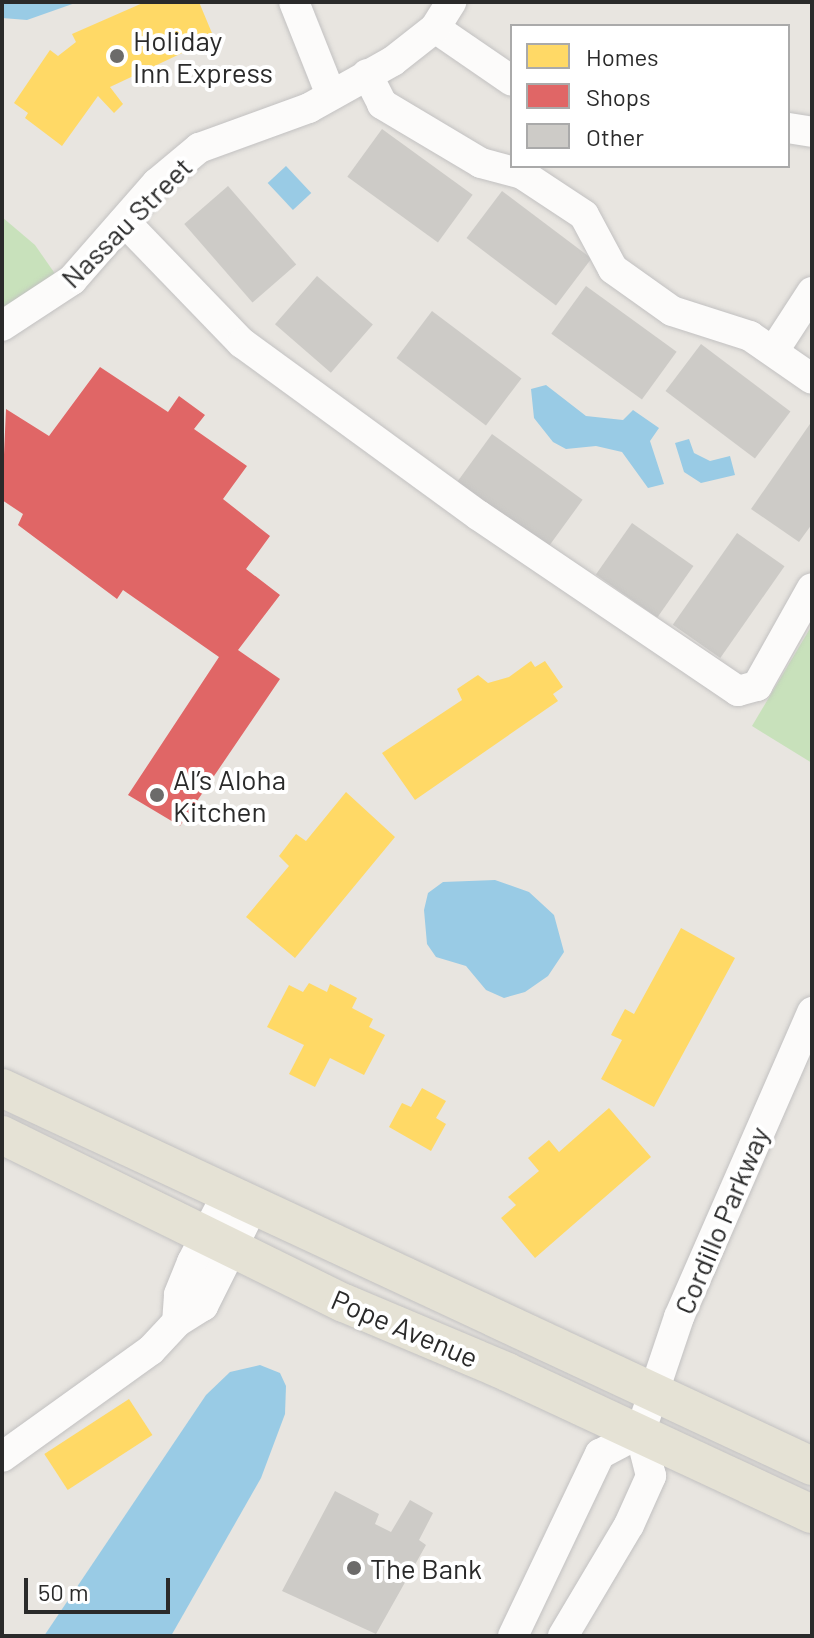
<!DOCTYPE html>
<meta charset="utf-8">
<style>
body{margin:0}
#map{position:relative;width:814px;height:1638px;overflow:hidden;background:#e8e5e0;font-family:Barlow,sans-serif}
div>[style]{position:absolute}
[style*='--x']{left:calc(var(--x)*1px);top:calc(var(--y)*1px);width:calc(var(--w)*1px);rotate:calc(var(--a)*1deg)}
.green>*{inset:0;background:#c8e1bb}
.water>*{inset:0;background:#99cbe5;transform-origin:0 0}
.homes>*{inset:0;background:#ffd966;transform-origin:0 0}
.shops>*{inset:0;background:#e06666}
.building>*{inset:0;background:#cdcbc7;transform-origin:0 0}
.roads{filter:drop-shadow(0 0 2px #c2c1c1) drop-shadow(0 0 2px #c2c1c1)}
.minor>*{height:30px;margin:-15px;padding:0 15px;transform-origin:15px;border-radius:15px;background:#fcfbfa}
.major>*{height:38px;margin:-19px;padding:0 19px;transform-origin:19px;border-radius:19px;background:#e5e2d5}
.dots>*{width:22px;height:22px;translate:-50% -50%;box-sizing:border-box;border:4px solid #fff;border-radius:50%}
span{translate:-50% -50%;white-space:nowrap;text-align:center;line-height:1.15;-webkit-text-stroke:8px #fff;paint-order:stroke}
.poi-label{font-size:28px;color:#2a2a2a}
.left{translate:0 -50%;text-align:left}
.street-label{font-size:28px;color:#2a2a2a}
.frame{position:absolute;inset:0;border:4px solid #2a2a2a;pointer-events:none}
.legend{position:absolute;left:510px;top:24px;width:280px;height:144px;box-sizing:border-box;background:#fff;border:2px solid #aaa;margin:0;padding:10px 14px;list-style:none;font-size:24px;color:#2a2a2a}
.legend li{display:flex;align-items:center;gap:16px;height:40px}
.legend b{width:40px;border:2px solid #aaa}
.scale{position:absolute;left:24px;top:1578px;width:146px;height:36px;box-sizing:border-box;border:4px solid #2a2a2a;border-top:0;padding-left:10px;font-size:24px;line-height:28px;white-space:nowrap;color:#2a2a2a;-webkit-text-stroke:6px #fff;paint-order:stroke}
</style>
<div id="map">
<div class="green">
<div style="clip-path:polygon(2px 217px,35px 245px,58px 278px,2px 312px)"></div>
<div style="clip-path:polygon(812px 625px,812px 763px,752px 726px)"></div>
</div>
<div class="water">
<div style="clip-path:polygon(2px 2px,78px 2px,27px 20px,2px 18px)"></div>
<div style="left:286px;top:166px;width:37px;height:25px;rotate:47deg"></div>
<div style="clip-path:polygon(546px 385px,586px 416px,623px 420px,633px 410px,659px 428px,650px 441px,664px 484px,648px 488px,622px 452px,596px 446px,566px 449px,553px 442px,534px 418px,531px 389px)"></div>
<div style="clip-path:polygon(689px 439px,694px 453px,710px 461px,730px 456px,735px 475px,701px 483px,684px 472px,675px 443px)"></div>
<div style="clip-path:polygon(495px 880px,529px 892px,554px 915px,564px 952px,548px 976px,525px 992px,504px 998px,486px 990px,466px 966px,436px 957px,427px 944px,424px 910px,428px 893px,443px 882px)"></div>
<div style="clip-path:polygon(260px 1365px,280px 1373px,286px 1386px,285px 1414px,261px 1478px,171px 1636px,44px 1636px,206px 1395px,230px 1372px)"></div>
</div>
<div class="homes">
<div style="clip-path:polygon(145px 2px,199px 2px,214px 38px,110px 87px,123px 104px,114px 113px,98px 96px,62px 146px,25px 118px,28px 113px,14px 103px,50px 50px,58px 56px,76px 42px,72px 34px)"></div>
<div style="clip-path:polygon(531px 661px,535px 667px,545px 661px,563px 687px,553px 694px,558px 701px,415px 800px,382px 753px,462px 700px,457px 689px,478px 675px,488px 683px,509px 677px)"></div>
<div style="clip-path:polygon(346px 792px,395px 837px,295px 958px,246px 917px,289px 866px,279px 856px,296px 834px,306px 841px)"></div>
<div style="clip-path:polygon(681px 928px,735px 958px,654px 1107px,601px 1079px,622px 1040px,611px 1035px,625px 1009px,634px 1014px)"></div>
<div style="clip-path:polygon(309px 983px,327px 992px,330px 984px,357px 998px,352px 1008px,373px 1019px,369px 1027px,385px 1035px,364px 1075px,330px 1058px,315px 1087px,289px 1074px,304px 1045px,267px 1027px,289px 985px,303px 992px)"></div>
<div style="clip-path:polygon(422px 1088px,446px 1101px,436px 1118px,446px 1124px,431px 1151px,389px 1127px,402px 1103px,411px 1107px)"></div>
<div style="clip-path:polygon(609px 1108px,651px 1157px,535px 1258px,501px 1218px,516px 1205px,508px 1197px,539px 1171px,528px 1158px,549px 1140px,559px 1152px)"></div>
<div style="left:129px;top:1399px;width:43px;height:101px;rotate:57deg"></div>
</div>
<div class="shops">
<div style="clip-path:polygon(100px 367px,168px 412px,179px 396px,205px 415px,194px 429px,247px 466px,223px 499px,270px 536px,246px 569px,280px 595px,238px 650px,280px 679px,180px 826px,128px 795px,219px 657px,123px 590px,117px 599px,18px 525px,23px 514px,2px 500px,6px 409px,49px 436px)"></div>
</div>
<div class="building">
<div style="left:382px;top:129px;width:112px;height:59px;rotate:36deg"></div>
<div style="left:228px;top:186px;width:104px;height:58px;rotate:49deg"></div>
<div style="left:502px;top:191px;width:112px;height:59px;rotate:37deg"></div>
<div style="left:317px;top:276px;width:74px;height:64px;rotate:41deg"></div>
<div style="left:586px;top:286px;width:112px;height:59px;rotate:36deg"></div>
<div style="left:432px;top:311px;width:112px;height:59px;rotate:37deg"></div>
<div style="left:701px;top:344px;width:112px;height:59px;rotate:37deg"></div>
<div style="clip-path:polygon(812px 421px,812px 524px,799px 542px,751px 509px)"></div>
<div style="left:492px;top:434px;width:112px;height:59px;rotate:36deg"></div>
<div style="left:632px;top:523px;width:75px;height:63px;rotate:35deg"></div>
<div style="left:737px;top:533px;width:58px;height:112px;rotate:35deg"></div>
<div style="clip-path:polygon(335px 1491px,379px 1514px,375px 1524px,391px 1532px,410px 1500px,433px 1513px,419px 1540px,426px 1545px,376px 1634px,282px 1591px)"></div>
</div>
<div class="roads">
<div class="minor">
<div style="--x:294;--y:2;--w:100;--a:68.3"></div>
<div style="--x:435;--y:28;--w:93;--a:34.5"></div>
<div style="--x:367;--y:74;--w:34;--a:63"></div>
<div style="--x:382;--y:104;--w:115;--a:30.8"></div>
<div style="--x:481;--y:163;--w:42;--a:15"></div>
<div style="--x:522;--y:174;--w:74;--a:33.5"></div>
<div style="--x:584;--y:215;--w:61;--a:61.8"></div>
<div style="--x:613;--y:269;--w:72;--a:35.4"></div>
<div style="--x:672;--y:311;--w:82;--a:17.8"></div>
<div style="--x:750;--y:336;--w:75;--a:34.7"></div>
<div style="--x:788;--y:128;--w:24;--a:9"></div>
<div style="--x:124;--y:221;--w:170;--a:46"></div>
<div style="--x:242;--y:343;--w:292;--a:36.1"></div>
<div style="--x:478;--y:515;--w:314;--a:34.1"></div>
<div style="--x:738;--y:691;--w:20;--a:-15"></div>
<div style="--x:757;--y:686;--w:112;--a:-60.7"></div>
<div style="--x:2;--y:326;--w:84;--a:-33.3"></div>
<div style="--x:72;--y:280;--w:129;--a:-48.8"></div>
<div style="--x:157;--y:183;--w:55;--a:-39.8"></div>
<div style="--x:199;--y:148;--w:117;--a:-20"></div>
<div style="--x:309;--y:108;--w:96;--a:-29.2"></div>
<div style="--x:393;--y:61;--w:53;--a:-38.2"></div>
<div style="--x:435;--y:28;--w:31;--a:-58"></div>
<div style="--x:775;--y:349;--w:68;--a:-57"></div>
<div style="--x:227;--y:1194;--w:76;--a:117.2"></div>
<div style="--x:192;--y:1262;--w:35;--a:112"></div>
<div style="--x:179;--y:1295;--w:27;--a:94"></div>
<div style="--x:177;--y:1322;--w:31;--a:-32"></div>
<div style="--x:203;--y:1306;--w:112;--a:-63.4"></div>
<div style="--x:2;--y:1457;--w:183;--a:-35.7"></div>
<div style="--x:151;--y:1350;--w:38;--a:-47"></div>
<div style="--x:513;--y:1636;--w:202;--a:-64.5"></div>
<div style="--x:600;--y:1454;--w:45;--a:-27.7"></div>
<div style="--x:563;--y:1636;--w:129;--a:-59.3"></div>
<div style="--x:629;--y:1525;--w:54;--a:-65.8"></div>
<div style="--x:651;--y:1476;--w:44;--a:-104.3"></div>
<div style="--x:640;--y:1433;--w:122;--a:-71.4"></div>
<div style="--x:679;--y:1317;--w:333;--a:-66.4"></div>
</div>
<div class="major">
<div style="--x:2;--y:1088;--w:894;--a:25.02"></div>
<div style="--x:2;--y:1135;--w:381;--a:26.2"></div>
<div style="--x:344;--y:1303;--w:177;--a:22.9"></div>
<div style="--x:507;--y:1372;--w:336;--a:25"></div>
</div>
</div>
<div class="dots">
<div style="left:117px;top:56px;background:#6c6b6a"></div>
<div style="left:157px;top:795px;background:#6c6b6a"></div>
<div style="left:354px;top:1568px;background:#6c6b6a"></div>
</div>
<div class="poi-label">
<span class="left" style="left:133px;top:56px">Holiday<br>Inn Express</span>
<span class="left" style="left:173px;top:795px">Al’s Aloha<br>Kitchen</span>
<span class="left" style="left:370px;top:1568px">The Bank</span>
</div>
<div class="street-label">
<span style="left:126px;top:222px;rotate:-45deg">Nassau Street</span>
<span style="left:721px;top:1220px;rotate:-67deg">Cordillo Parkway</span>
<span style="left:405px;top:1328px;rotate:23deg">Pope Avenue</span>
</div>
<div class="frame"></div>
<ul class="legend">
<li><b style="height:22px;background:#ffd966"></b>Homes</li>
<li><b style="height:22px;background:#e06666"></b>Shops</li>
<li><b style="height:22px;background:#cdcbc7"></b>Other</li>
</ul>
<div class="scale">50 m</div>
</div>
